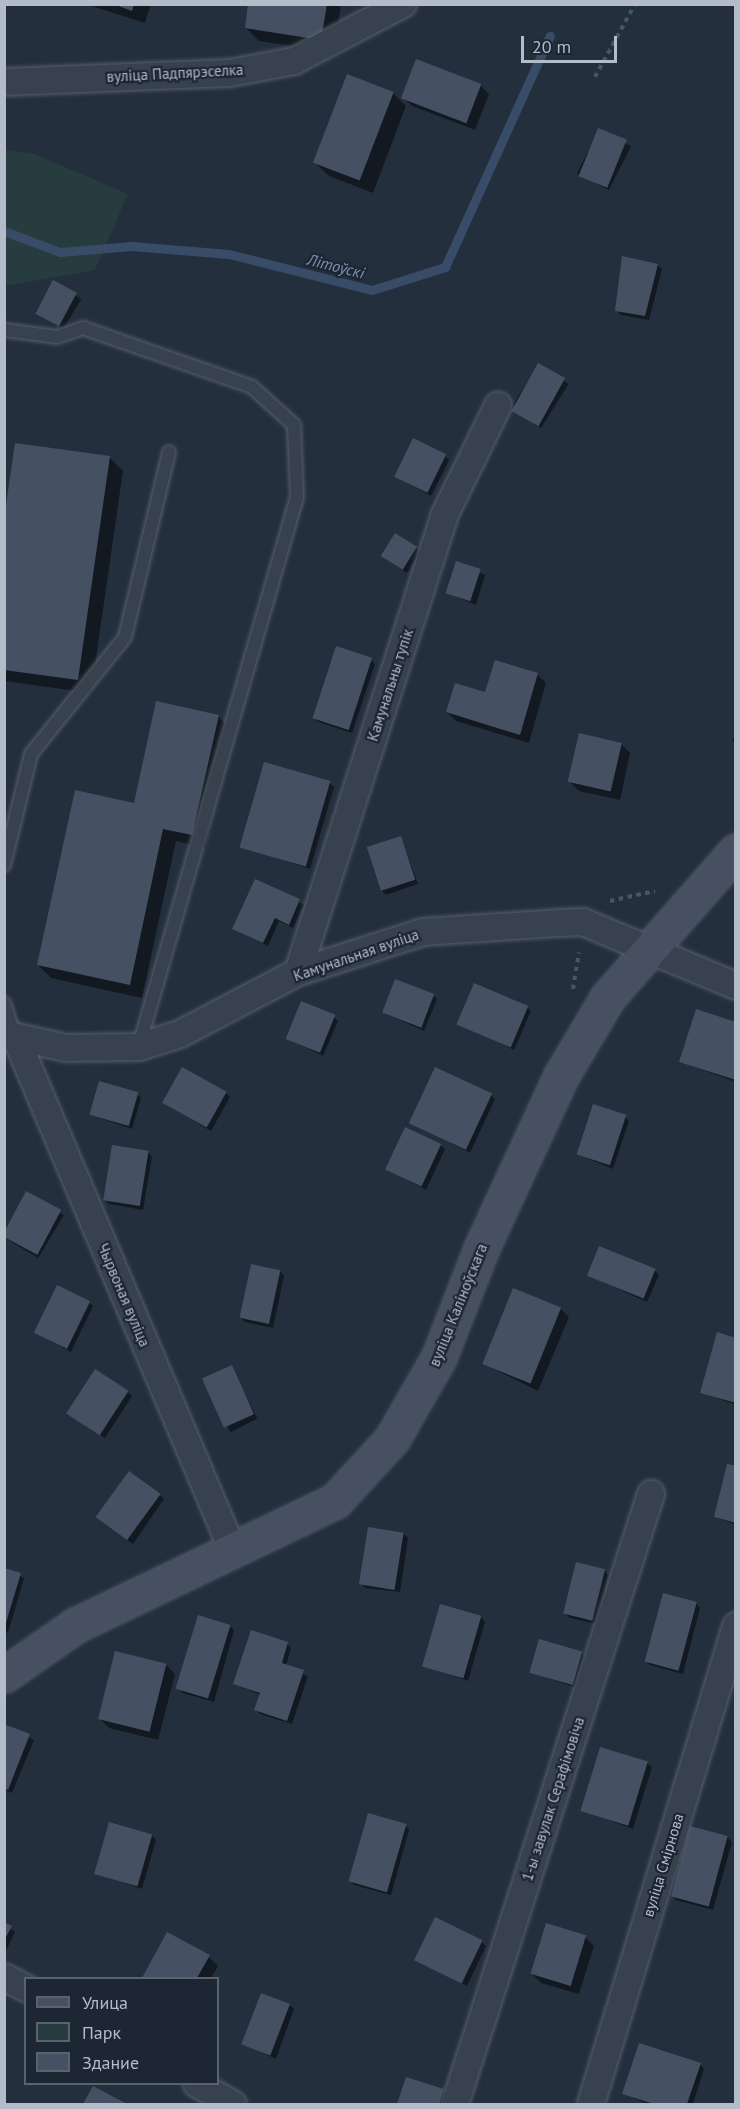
<!DOCTYPE html>
<meta charset="utf-8">
<style>
body{margin:0}
#map{position:relative;width:740px;height:2109px;overflow:hidden;background:#242f3e;font-family:"PT Sans",sans-serif}
div>[style]{position:absolute}
[style*='--x']{left:calc(var(--x)*1px);top:calc(var(--y)*1px);width:calc(var(--w)*1px);rotate:calc(var(--a)*1deg)}
.green>*{inset:0;background:#263c3f}
.shadow>*{inset:0;background:#0007;transform-origin:0 0}
.stream>*{height:9px;margin:-4.5px;padding:0 4.5px;transform-origin:4.5px;border-radius:4.5px;background:#394c67}
.building>*{inset:0;background:#455162;transform-origin:0 0}
.path>*{height:4px;margin-top:-2px;transform-origin:0;background:repeating-linear-gradient(90deg,#44595c 0 4.5px,transparent 0 9px)}
.roads{filter:drop-shadow(0 0 2px #565f6c) drop-shadow(0 0 2px #565f6c)}
.service>*{height:12px;margin:-6px;padding:0 6px;transform-origin:6px;border-radius:6px;background:#38414e}
.minor>*{height:26px;margin:-13px;padding:0 13px;transform-origin:13px;border-radius:13px;background:#38414e}
.secondary>*{height:33px;margin:-16.5px;padding:0 16.5px;transform-origin:16.5px;border-radius:16.5px;background:#465061}
span{translate:-50% -50%;white-space:nowrap;text-align:center;line-height:1.15;-webkit-text-stroke:4.5px #1d2633;paint-order:stroke}
.street-label{font-size:15px;color:#b4bcc9}
.water-label{font-size:16px;color:#7c92b1;font-style:italic}
.frame{position:absolute;inset:0;border:6px solid #b4bcc9;pointer-events:none}
.legend{position:absolute;left:24px;top:1977px;width:195px;height:108px;box-sizing:border-box;background:#1d2633;border:2px solid #59626f;margin:0;padding:8px 10px;list-style:none;font-size:18px;color:#b4bcc9}
.legend li{display:flex;align-items:center;gap:12px;height:30px}
.legend b{width:30px;border:2px solid #59626f}
.scale{position:absolute;left:521px;top:36px;width:96px;height:27px;box-sizing:border-box;border:3px solid #b4bcc9;border-top:0;padding-left:8px;font-size:18px;line-height:21px;white-space:nowrap;color:#b4bcc9;-webkit-text-stroke:4px #1d2633;paint-order:stroke}
</style>
<div id="map">
<div class="green">
<div style="clip-path:polygon(5px 150px,35px 154px,128px 194px,95px 270px,5px 286px)"></div>
</div>
<div class="shadow">
<div style="clip-path:polygon(85px 4px,151px 4px,145px 23px)"></div>
<div style="clip-path:polygon(250px 4px,341px 4px,334px 52px,259px 41px,246px 28px)"></div>
<div style="clip-path:polygon(480px 85px,489px 94px,475px 130px,412px 106px,403px 97px)"></div>
<div style="clip-path:polygon(393px 93px,406px 106px,373px 193px,329px 176px,315px 163px)"></div>
<div style="left:599px;top:130px;width:36px;height:49px;rotate:27deg"></div>
<div style="clip-path:polygon(657px 265px,662px 269px,649px 320px,621px 315px,617px 311px)"></div>
<div style="left:53px;top:282px;width:33px;height:35px;rotate:31deg"></div>
<div style="left:538px;top:365px;width:36px;height:52px;rotate:32deg"></div>
<div style="clip-path:polygon(445px 456px,449px 460px,431px 496px,395px 476px)"></div>
<div style="clip-path:polygon(110px 458px,123px 471px,91px 693px,4px 681px,4px 529px)"></div>
<div style="clip-path:polygon(416px 548px,420px 552px,407px 573px,382px 556px)"></div>
<div style="clip-path:polygon(457px 563px,485px 575px,476px 605px,447px 593px)"></div>
<div style="clip-path:polygon(371px 660px,375px 664px,352px 733px,318px 722px,314px 718px)"></div>
<div style="clip-path:polygon(537px 674px,546px 683px,529px 743px,456px 721px,447px 712px)"></div>
<div style="clip-path:polygon(218px 716px,231px 730px,205px 848px,176px 841px,142px 998px,51px 978px,38px 965px,135px 804px)"></div>
<div style="clip-path:polygon(736px 733px,736px 744px,732px 741px)"></div>
<div style="clip-path:polygon(621px 744px,630px 753px,620px 800px,579px 791px,570px 782px)"></div>
<div style="clip-path:polygon(329px 783px,334px 787px,310px 869px,241px 846px)"></div>
<div style="clip-path:polygon(401px 838px,418px 884px,386px 895px,382px 891px)"></div>
<div style="clip-path:polygon(256px 881px,304px 905px,293px 928px,279px 921px,268px 946px,234px 929px)"></div>
<div style="clip-path:polygon(433px 995px,437px 999px,424px 1031px,384px 1013px)"></div>
<div style="clip-path:polygon(527px 1007px,531px 1011px,514px 1050px,459px 1024px)"></div>
<div style="clip-path:polygon(334px 1017px,338px 1021px,323px 1056px,287px 1038px)"></div>
<div style="clip-path:polygon(736px 1023px,736px 1082px,681px 1062px)"></div>
<div style="clip-path:polygon(226px 1093px,230px 1097px,211px 1131px,164px 1103px)"></div>
<div style="clip-path:polygon(137px 1094px,141px 1098px,132px 1129px,91px 1115px)"></div>
<div style="clip-path:polygon(491px 1095px,495px 1099px,470px 1153px,411px 1122px)"></div>
<div style="clip-path:polygon(625px 1117px,629px 1121px,613px 1169px,577px 1154px)"></div>
<div style="clip-path:polygon(440px 1145px,445px 1149px,426px 1190px,386px 1169px)"></div>
<div style="clip-path:polygon(148px 1152px,152px 1157px,143px 1210px,109px 1204px,105px 1200px)"></div>
<div style="left:27px;top:1193px;width:43px;height:50px;rotate:31deg"></div>
<div style="clip-path:polygon(654px 1270px,659px 1275px,647px 1302px,588px 1275px)"></div>
<div style="clip-path:polygon(280px 1271px,284px 1276px,273px 1328px,245px 1322px,241px 1318px)"></div>
<div style="clip-path:polygon(89px 1302px,93px 1306px,71px 1352px,35px 1332px)"></div>
<div style="clip-path:polygon(560px 1308px,569px 1317px,538px 1391px,484px 1364px)"></div>
<div style="clip-path:polygon(736px 1339px,736px 1405px,701px 1392px)"></div>
<div style="left:231px;top:1367px;width:58px;height:30px;rotate:63deg"></div>
<div style="clip-path:polygon(128px 1392px,132px 1396px,105px 1438px,73px 1417px)"></div>
<div style="clip-path:polygon(736px 1468px,736px 1525px,715px 1517px)"></div>
<div style="clip-path:polygon(160px 1495px,164px 1499px,133px 1544px,102px 1522px)"></div>
<div style="clip-path:polygon(404px 1534px,408px 1538px,400px 1592px,365px 1588px,361px 1583px)"></div>
<div style="clip-path:polygon(4px 1569px,24px 1578px,8px 1633px,4px 1631px)"></div>
<div style="clip-path:polygon(604px 1570px,608px 1575px,597px 1624px,570px 1618px,566px 1614px)"></div>
<div style="clip-path:polygon(696px 1603px,700px 1608px,683px 1674px,650px 1665px,646px 1661px)"></div>
<div style="clip-path:polygon(481px 1617px,485px 1622px,468px 1681px,424px 1665px)"></div>
<div style="clip-path:polygon(230px 1626px,234px 1630px,214px 1702px,183px 1693px,179px 1689px)"></div>
<div style="clip-path:polygon(287px 1644px,291px 1648px,286px 1666px,308px 1676px,292px 1724px,260px 1714px,256px 1709px,261px 1695px,235px 1684px)"></div>
<div style="clip-path:polygon(581px 1652px,586px 1657px,577px 1688px,531px 1672px)"></div>
<div style="clip-path:polygon(166px 1665px,175px 1674px,158px 1740px,109px 1728px,100px 1719px)"></div>
<div style="clip-path:polygon(4px 1725px,34px 1740px,12px 1793px,4px 1790px)"></div>
<div style="clip-path:polygon(647px 1763px,652px 1767px,633px 1829px,582px 1810px)"></div>
<div style="clip-path:polygon(405px 1825px,409px 1830px,391px 1895px,354px 1885px,350px 1881px)"></div>
<div style="clip-path:polygon(152px 1835px,156px 1840px,142px 1889px,96px 1873px)"></div>
<div style="clip-path:polygon(727px 1837px,732px 1842px,713px 1910px,676px 1900px,672px 1896px)"></div>
<div style="clip-path:polygon(4px 1924px,15px 1932px,7px 1949px,4px 1947px)"></div>
<div style="clip-path:polygon(585px 1937px,594px 1946px,579px 1994px,541px 1983px,532px 1974px)"></div>
<div style="clip-path:polygon(482px 1942px,486px 1946px,467px 1986px,416px 1960px)"></div>
<div style="clip-path:polygon(209px 1957px,218px 1966px,211px 1978px,144px 1977px)"></div>
<div style="clip-path:polygon(290px 2005px,294px 2009px,276px 2059px,244px 2044px)"></div>
<div style="clip-path:polygon(700px 2064px,704px 2069px,693px 2104px,648px 2104px,624px 2094px)"></div>
<div style="clip-path:polygon(407px 2078px,444px 2090px,445px 2104px,399px 2104px)"></div>
<div style="clip-path:polygon(93px 2088px,123px 2104px,85px 2104px)"></div>
</div>
<div class="stream">
<div style="--x:4;--y:231;--w:60;--a:20.6"></div>
<div style="--x:60;--y:252;--w:72;--a:-4.8"></div>
<div style="--x:132;--y:246;--w:97;--a:4.7"></div>
<div style="--x:229;--y:254;--w:147;--a:14.1"></div>
<div style="--x:372;--y:290;--w:77;--a:-17.5"></div>
<div style="--x:445;--y:267;--w:254;--a:-65.6"></div>
</div>
<div class="building">
<div style="clip-path:polygon(113px 4px,134px 4px,132px 11px)"></div>
<div style="clip-path:polygon(248px 4px,327px 4px,321px 40px,245px 28px)"></div>
<div style="left:416px;top:59px;width:70px;height:42px;rotate:21deg"></div>
<div style="left:347px;top:74px;width:50px;height:95px;rotate:21deg"></div>
<div style="left:598px;top:128px;width:31px;height:52px;rotate:22deg"></div>
<div style="clip-path:polygon(622px 256px,658px 264px,645px 316px,615px 311px)"></div>
<div style="left:53px;top:280px;width:27px;height:38px;rotate:28deg"></div>
<div style="left:538px;top:363px;width:31px;height:55px;rotate:29deg"></div>
<div style="left:413px;top:438px;width:37px;height:43px;rotate:26deg"></div>
<div style="clip-path:polygon(15px 443px,110px 456px,78px 680px,4px 670px,4px 519px)"></div>
<div style="left:395px;top:533px;width:26px;height:27px;rotate:32deg"></div>
<div style="left:456px;top:561px;width:26px;height:34px;rotate:18deg"></div>
<div style="left:336px;top:646px;width:38px;height:76px;rotate:18deg"></div>
<div style="clip-path:polygon(495px 660px,538px 673px,520px 735px,446px 712px,455px 683px,485px 692px)"></div>
<div style="clip-path:polygon(156px 701px,219px 715px,192px 835px,163px 829px,130px 985px,37px 965px,75px 790px,134px 803px)"></div>
<div style="left:579px;top:733px;width:44px;height:50px;rotate:13deg"></div>
<div style="left:264px;top:762px;width:69px;height:89px;rotate:16deg"></div>
<div style="left:401px;top:836px;width:46px;height:36px;rotate:72deg"></div>
<div style="clip-path:polygon(255px 879px,300px 899px,289px 925px,275px 918px,263px 943px,232px 929px)"></div>
<div style="left:395px;top:979px;width:42px;height:36px;rotate:21deg"></div>
<div style="left:474px;top:983px;width:59px;height:45px;rotate:23deg"></div>
<div style="left:301px;top:1001px;width:37px;height:41px;rotate:22deg"></div>
<div style="clip-path:polygon(696px 1009px,736px 1022px,736px 1080px,679px 1062px)"></div>
<div style="left:182px;top:1067px;width:51px;height:41px;rotate:29deg"></div>
<div style="left:435px;top:1067px;width:63px;height:62px;rotate:25deg"></div>
<div style="left:99px;top:1081px;width:41px;height:35px;rotate:16deg"></div>
<div style="left:593px;top:1104px;width:35px;height:53px;rotate:18deg"></div>
<div style="left:405px;top:1127px;width:40px;height:47px;rotate:25deg"></div>
<div style="left:112px;top:1145px;width:37px;height:56px;rotate:9deg"></div>
<div style="left:26px;top:1191px;width:40px;height:51px;rotate:28deg"></div>
<div style="left:599px;top:1246px;width:61px;height:32px;rotate:22deg"></div>
<div style="left:251px;top:1264px;width:30px;height:55px;rotate:12deg"></div>
<div style="left:57px;top:1285px;width:37px;height:53px;rotate:26deg"></div>
<div style="left:513px;top:1288px;width:52px;height:82px;rotate:22deg"></div>
<div style="clip-path:polygon(717px 1332px,736px 1338px,736px 1403px,700px 1393px)"></div>
<div style="left:232px;top:1365px;width:54px;height:33px;rotate:66deg"></div>
<div style="left:95px;top:1369px;width:40px;height:53px;rotate:33deg"></div>
<div style="clip-path:polygon(727px 1464px,736px 1466px,736px 1523px,714px 1517px)"></div>
<div style="left:129px;top:1471px;width:39px;height:57px;rotate:36deg"></div>
<div style="left:368px;top:1527px;width:36px;height:58px;rotate:9deg"></div>
<div style="left:576px;top:1562px;width:30px;height:53px;rotate:14deg"></div>
<div style="clip-path:polygon(4px 1568px,21px 1573px,5px 1626px,4px 1626px)"></div>
<div style="left:663px;top:1593px;width:35px;height:71px;rotate:15deg"></div>
<div style="left:440px;top:1604px;width:43px;height:65px;rotate:16deg"></div>
<div style="left:198px;top:1615px;width:34px;height:77px;rotate:17deg"></div>
<div style="clip-path:polygon(251px 1630px,288px 1642px,282px 1663px,304px 1670px,287px 1721px,254px 1710px,260px 1693px,233px 1684px)"></div>
<div style="left:539px;top:1639px;width:45px;height:35px;rotate:16deg"></div>
<div style="left:115px;top:1651px;width:53px;height:70px;rotate:14deg"></div>
<div style="clip-path:polygon(4px 1724px,30px 1734px,8px 1790px,4px 1788px)"></div>
<div style="left:600px;top:1747px;width:50px;height:67px;rotate:17deg"></div>
<div style="left:368px;top:1813px;width:40px;height:71px;rotate:16deg"></div>
<div style="left:109px;top:1822px;width:45px;height:54px;rotate:16deg"></div>
<div style="left:690px;top:1826px;width:39px;height:73px;rotate:15deg"></div>
<div style="left:435px;top:1917px;width:53px;height:48px;rotate:26deg"></div>
<div style="clip-path:polygon(4px 1922px,12px 1926px,4px 1941px)"></div>
<div style="left:546px;top:1923px;width:42px;height:53px;rotate:17deg"></div>
<div style="clip-path:polygon(167px 1932px,210px 1955px,197px 1978px,142px 1978px)"></div>
<div style="left:261px;top:1993px;width:31px;height:55px;rotate:21deg"></div>
<div style="clip-path:polygon(639px 2043px,701px 2063px,687px 2104px,654px 2104px,622px 2094px)"></div>
<div style="clip-path:polygon(406px 2077px,444px 2089px,439px 2104px,397px 2104px)"></div>
<div style="clip-path:polygon(93px 2086px,127px 2104px,83px 2104px)"></div>
</div>
<div class="path">
<div style="--x:595;--y:77;--w:83;--a:-61.3"></div>
<div style="--x:610;--y:901;--w:46;--a:-12.5"></div>
<div style="--x:573;--y:989;--w:37;--a:-81"></div>
</div>
<div class="roads">
<div class="service">
<div style="--x:4;--y:330;--w:53;--a:7.5"></div>
<div style="--x:57;--y:337;--w:28;--a:-19"></div>
<div style="--x:83;--y:328;--w:179;--a:19.2"></div>
<div style="--x:252;--y:387;--w:57;--a:42.1"></div>
<div style="--x:294;--y:425;--w:72;--a:87.6"></div>
<div style="--x:297;--y:497;--w:571;--a:106.06"></div>
<div style="--x:4;--y:865;--w:114;--a:-76.3"></div>
<div style="--x:31;--y:754;--w:150;--a:-51.2"></div>
<div style="--x:125;--y:637;--w:190;--a:-76.6"></div>
<div style="--x:4;--y:1003;--w:36;--a:72"></div>
</div>
<div class="minor">
<div style="--x:4;--y:82;--w:226;--a:-2.3"></div>
<div style="--x:230;--y:73;--w:65;--a:-10.6"></div>
<div style="--x:294;--y:61;--w:123;--a:-27.6"></div>
<div style="--x:298;--y:972;--w:479;--a:-72.2"></div>
<div style="--x:444;--y:516;--w:123;--a:-63.9"></div>
<div style="--x:4;--y:1034;--w:64;--a:12.7"></div>
<div style="--x:66;--y:1048;--w:73;--a:-0.8"></div>
<div style="--x:139;--y:1047;--w:43;--a:-17.6"></div>
<div style="--x:180;--y:1034;--w:133;--a:-27.7"></div>
<div style="--x:298;--y:972;--w:131;--a:-17.7"></div>
<div style="--x:423;--y:932;--w:134;--a:-3.8"></div>
<div style="--x:557;--y:923;--w:26;--a:-2"></div>
<div style="--x:583;--y:922;--w:166;--a:22.7"></div>
<div style="--x:16;--y:1038;--w:557;--a:67.07"></div>
<div style="--x:4;--y:1977;--w:25;--a:27"></div>
<div style="--x:197;--y:2084;--w:41;--a:29.1"></div>
<div style="--x:455;--y:2104;--w:641;--a:-72.19"></div>
<div style="--x:591;--y:2104;--w:500;--a:-73.1"></div>
</div>
<div class="secondary">
<div style="--x:4;--y:1675;--w:88;--a:-34.8"></div>
<div style="--x:76;--y:1625;--w:287;--a:-25.6"></div>
<div style="--x:335;--y:1501;--w:84;--a:-47.4"></div>
<div style="--x:392;--y:1439;--w:95;--a:-60.2"></div>
<div style="--x:439;--y:1357;--w:116;--a:-68.7"></div>
<div style="--x:481;--y:1249;--w:191;--a:-65.2"></div>
<div style="--x:561;--y:1076;--w:92;--a:-59.3"></div>
<div style="--x:608;--y:997;--w:194;--a:-48.8"></div>
</div>
</div>
<div class="street-label">
<span style="left:175px;top:73px;rotate:-3deg">вуліца Падпярэселка</span>
<span style="left:390px;top:685px;rotate:-72deg">Камунальны тупік</span>
<span style="left:356px;top:955px;rotate:-19deg">Камунальная вуліца</span>
<span style="left:124px;top:1295px;rotate:67deg">Чырвоная вуліца</span>
<span style="left:458px;top:1305px;rotate:-68deg">вуліца Каліноўскага</span>
<span style="left:553px;top:1799px;rotate:-72deg">1-ы завулак Серафімовіча</span>
<span style="left:663px;top:1865px;rotate:-73deg">вуліца Смірнова</span>
</div>
<div class="water-label">
<span style="left:336px;top:266px;rotate:14deg">Літоўскі</span>
</div>
<div class="frame"></div>
<ul class="legend">
<li><b style="height:8px;background:#465061"></b>Улица</li>
<li><b style="height:16px;background:#263c3f"></b>Парк</li>
<li><b style="height:16px;background:#455162"></b>Здание</li>
</ul>
<div class="scale">20 m</div>
</div>
